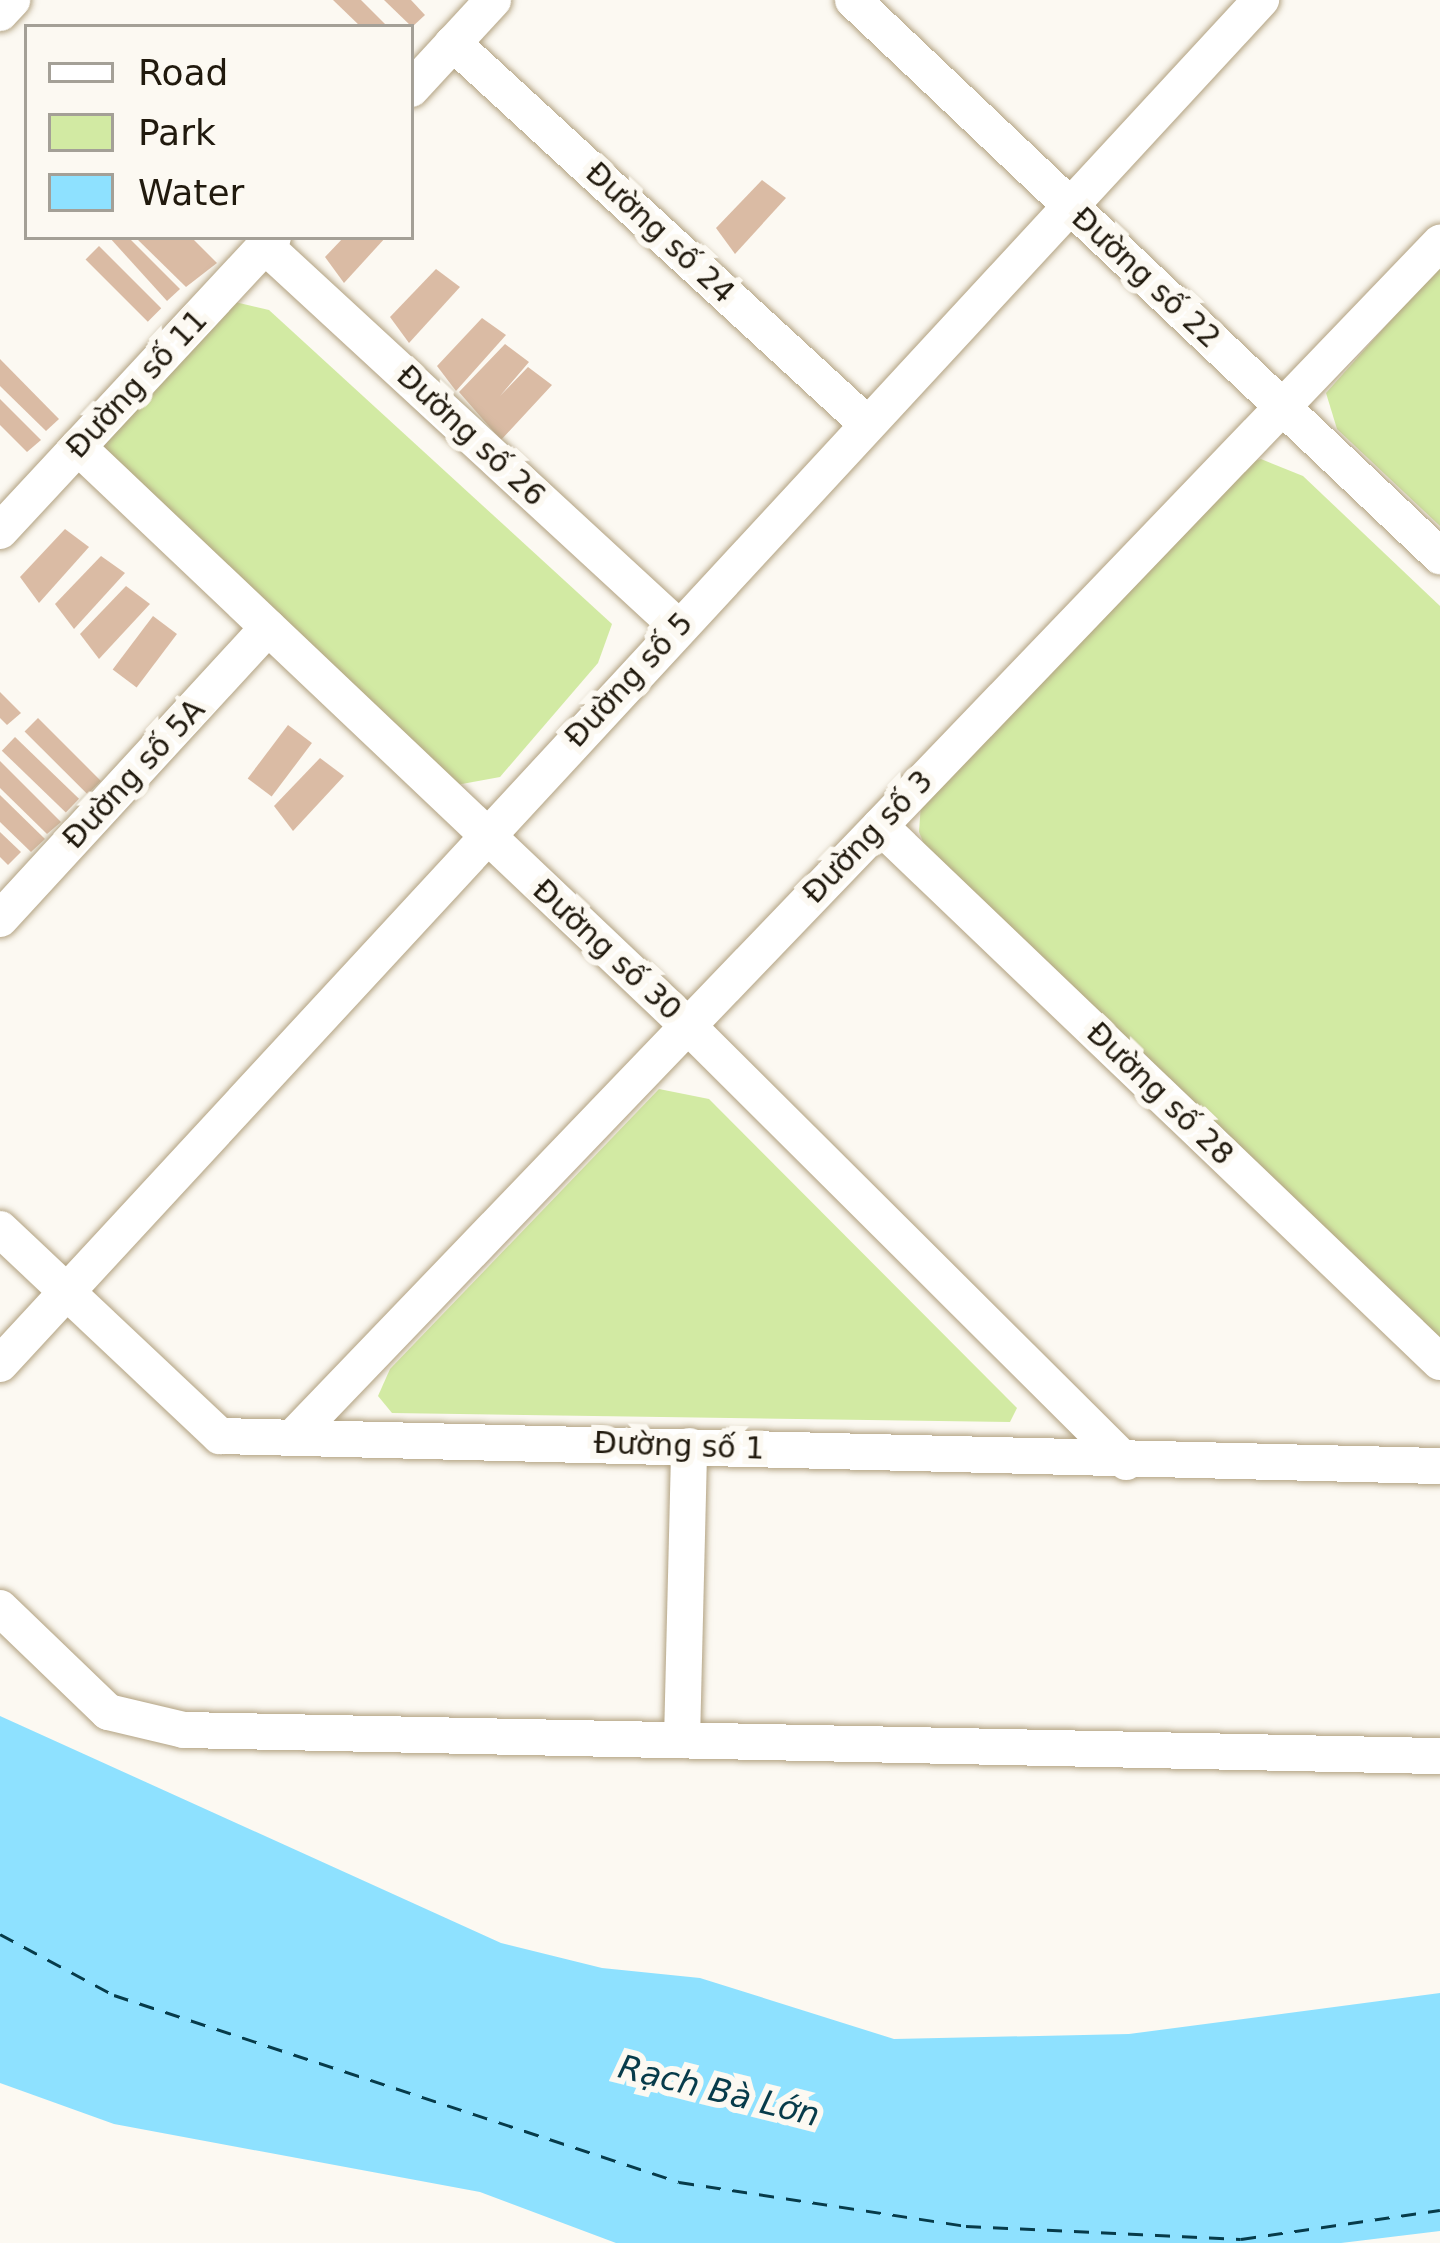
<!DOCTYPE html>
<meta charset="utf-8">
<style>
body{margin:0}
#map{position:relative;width:1440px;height:2243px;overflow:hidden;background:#fcf9f2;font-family:"DejaVu Sans",sans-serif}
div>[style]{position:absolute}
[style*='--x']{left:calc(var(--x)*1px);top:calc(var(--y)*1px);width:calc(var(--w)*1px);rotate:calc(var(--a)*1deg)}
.green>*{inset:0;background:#d2eaa3}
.water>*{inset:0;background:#8ee1ff}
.ferry>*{height:3px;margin-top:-1.5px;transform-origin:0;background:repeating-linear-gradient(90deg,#073b4a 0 15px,transparent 0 27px)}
.building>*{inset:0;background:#dabba4;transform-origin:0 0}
.roads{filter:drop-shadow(0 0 3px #b2a282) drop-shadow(0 0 3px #b2a282)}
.minor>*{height:36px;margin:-18px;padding:0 18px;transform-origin:18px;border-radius:18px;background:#fff}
span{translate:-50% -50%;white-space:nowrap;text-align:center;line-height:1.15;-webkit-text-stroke:12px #fcf9f2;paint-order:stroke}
.street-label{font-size:30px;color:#211a0e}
.water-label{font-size:33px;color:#073b4a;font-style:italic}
.legend{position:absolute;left:24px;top:24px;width:390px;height:216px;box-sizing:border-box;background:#fcf9f2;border:3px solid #a4a097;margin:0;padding:15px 21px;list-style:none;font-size:36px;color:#211a0e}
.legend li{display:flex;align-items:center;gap:24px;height:60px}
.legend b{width:60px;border:3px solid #a4a097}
</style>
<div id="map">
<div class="green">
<div style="clip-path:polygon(1440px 265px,1440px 526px,1337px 429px,1326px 393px)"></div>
<div style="clip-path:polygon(231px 301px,269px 310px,612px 624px,598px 663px,500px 777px,451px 786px,103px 448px,111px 428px)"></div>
<div style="clip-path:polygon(1261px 459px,1303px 476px,1440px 606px,1440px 1340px,928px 854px,919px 832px,921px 803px,1237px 467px)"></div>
<div style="clip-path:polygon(659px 1089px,709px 1099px,1017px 1408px,1010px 1422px,392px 1413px,378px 1396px,390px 1369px)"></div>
</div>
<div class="water">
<div style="clip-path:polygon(0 1716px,501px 1943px,602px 1968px,700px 1978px,894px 2039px,1129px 2034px,1440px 1993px,1440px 2231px,1341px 2243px,616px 2243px,480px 2192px,114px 2124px,0 2083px)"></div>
</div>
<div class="ferry">
<div style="--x:0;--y:1934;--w:129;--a:28.2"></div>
<div style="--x:114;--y:1995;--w:595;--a:18.31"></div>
<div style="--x:679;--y:2182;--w:290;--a:8.7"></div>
<div style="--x:966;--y:2226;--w:275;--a:2.7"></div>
<div style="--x:1241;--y:2239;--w:201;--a:-8.3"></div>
</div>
<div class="building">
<div style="clip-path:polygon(333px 0,361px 0,388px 27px,361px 27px)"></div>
<div style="clip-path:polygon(384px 0,411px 0,425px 15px,412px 27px)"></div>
<div style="clip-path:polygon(762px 180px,786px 198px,735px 254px,716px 228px)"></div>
<div style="clip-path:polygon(109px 237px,128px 237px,180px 289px,167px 301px)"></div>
<div style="clip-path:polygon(135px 237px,191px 237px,217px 263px,186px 287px)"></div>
<div style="clip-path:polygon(344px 237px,386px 237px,344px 283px,325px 257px)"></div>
<div style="left:99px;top:246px;width:88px;height:19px;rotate:45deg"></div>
<div style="clip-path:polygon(436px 269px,460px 287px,409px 343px,390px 317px)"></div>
<div style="clip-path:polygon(482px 318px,506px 335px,456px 391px,437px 366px)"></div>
<div style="clip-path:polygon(505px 344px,529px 362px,500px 396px,528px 367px,552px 385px,501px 440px,459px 392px)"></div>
<div style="clip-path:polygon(0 359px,59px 419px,46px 431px,0 386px)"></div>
<div style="clip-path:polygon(0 399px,41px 440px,27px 452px,0 425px)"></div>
<div style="clip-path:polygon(65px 529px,89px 547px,39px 603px,20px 577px)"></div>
<div style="clip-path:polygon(101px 556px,125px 573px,74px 629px,55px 604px)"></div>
<div style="clip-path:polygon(126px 586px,150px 604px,99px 659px,80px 634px)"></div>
<div style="left:153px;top:616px;width:30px;height:67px;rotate:37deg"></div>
<div style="clip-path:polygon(0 692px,21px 713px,7px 725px,0 718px)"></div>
<div style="left:38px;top:718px;width:89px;height:19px;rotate:45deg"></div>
<div style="left:288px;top:725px;width:30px;height:67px;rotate:37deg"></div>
<div style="left:15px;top:737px;width:89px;height:19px;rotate:44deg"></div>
<div style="clip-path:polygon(320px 758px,344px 776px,293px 831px,274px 806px)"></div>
<div style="clip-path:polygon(0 761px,61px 822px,47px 834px,0 788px)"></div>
<div style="clip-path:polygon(0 795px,45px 839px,31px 852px,0 822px)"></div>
<div style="clip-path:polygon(0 832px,21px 852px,8px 865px,0 857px)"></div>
</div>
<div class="roads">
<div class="minor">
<div style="--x:853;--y:0;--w:809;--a:43.45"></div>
<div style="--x:0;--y:13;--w:18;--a:-47"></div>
<div style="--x:453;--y:43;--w:561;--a:42.62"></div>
<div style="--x:411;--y:89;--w:121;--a:-47.3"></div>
<div style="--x:265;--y:246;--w:562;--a:42.69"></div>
<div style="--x:78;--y:447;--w:838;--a:43.5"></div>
<div style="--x:686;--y:1024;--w:621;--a:44.87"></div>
<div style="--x:0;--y:531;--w:401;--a:-47.1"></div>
<div style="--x:880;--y:826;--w:775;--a:43.75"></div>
<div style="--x:0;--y:919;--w:396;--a:-47.4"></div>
<div style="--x:0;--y:1229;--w:302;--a:43.3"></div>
<div style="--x:220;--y:1436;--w:1220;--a:1.41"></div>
<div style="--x:0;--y:1364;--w:1858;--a:-47.25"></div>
<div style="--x:298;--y:1432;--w:1649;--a:-46.16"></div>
<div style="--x:0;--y:1608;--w:150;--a:43.9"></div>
<div style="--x:108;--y:1712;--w:78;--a:13.3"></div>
<div style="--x:184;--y:1730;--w:1256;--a:1.19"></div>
<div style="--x:682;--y:1740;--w:294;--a:-88.6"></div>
</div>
</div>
<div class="street-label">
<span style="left:660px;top:233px;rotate:43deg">Đường số 24</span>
<span style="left:1146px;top:278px;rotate:43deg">Đường số 22</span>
<span style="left:137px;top:384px;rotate:-47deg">Đường số 11</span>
<span style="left:471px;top:436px;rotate:43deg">Đường số 26</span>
<span style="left:629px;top:680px;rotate:-47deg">Đường số 5</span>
<span style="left:134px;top:774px;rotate:-47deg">Đường số 5A</span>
<span style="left:868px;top:837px;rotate:-46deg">Đường số 3</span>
<span style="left:607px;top:950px;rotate:43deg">Đường số 30</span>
<span style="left:1160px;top:1094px;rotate:44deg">Đường số 28</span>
<span style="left:679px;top:1446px;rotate:2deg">Đường số 1</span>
</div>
<div class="water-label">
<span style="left:719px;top:2091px;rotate:14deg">Rạch Bà Lớn</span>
</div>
<ul class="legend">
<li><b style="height:15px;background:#fff"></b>Road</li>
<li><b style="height:33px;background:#d2eaa3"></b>Park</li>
<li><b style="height:33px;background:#8ee1ff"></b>Water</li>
</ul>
</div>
